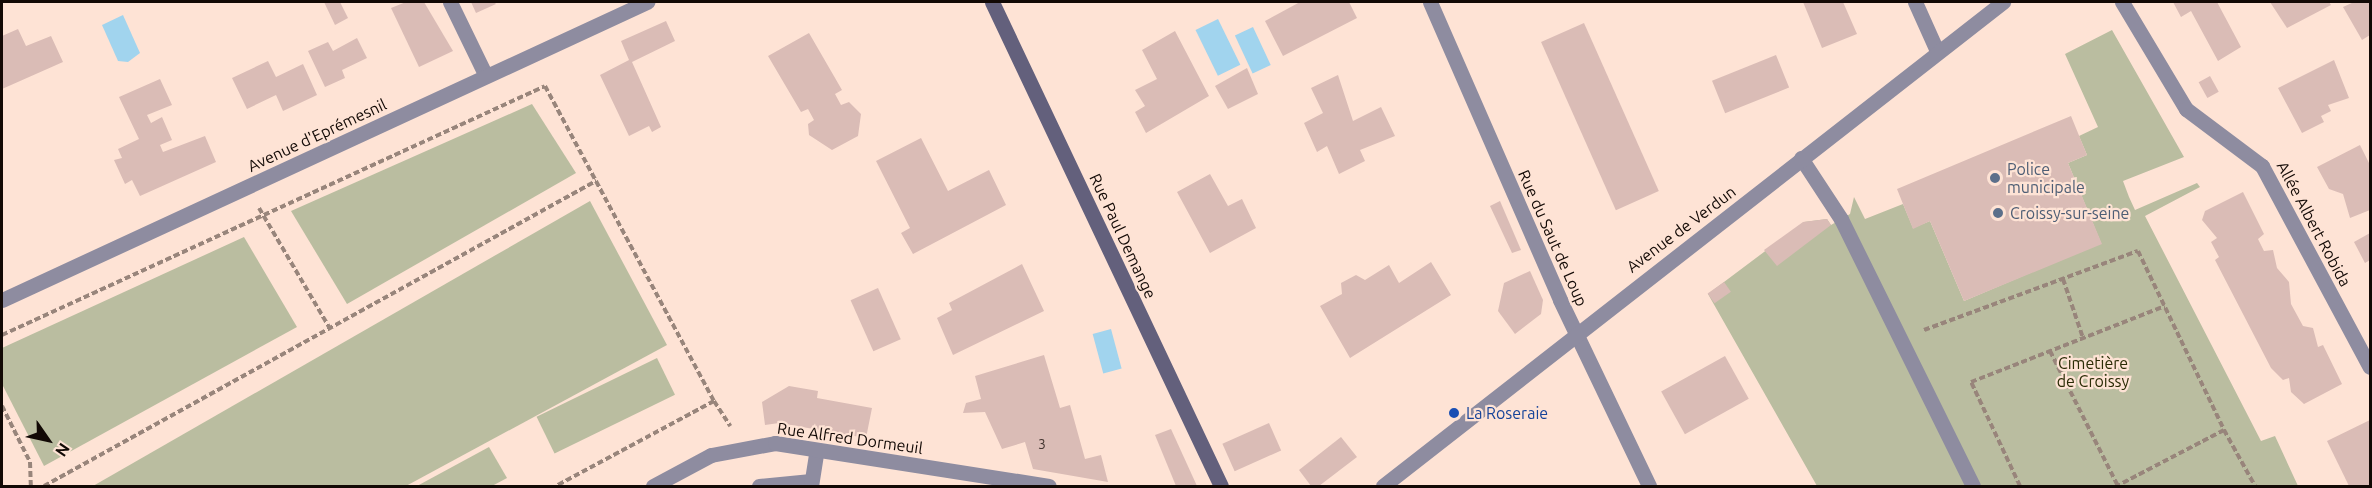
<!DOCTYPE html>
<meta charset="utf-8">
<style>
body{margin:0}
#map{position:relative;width:2372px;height:488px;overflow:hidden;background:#fee3d5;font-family:Ubuntu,sans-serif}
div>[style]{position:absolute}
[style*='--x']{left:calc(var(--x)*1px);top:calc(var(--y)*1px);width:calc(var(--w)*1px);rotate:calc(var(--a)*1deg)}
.green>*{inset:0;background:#babda0;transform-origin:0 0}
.water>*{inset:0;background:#a1d4ee;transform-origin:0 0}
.building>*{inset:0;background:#dabcb6;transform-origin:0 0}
.path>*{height:4px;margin-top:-2px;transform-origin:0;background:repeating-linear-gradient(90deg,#98857b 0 6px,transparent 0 9px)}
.service>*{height:15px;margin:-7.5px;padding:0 7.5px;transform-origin:7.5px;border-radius:7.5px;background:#8e8ca0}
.minor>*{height:15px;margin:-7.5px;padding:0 7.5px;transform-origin:7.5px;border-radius:7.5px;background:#8e8ca0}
.tertiary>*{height:15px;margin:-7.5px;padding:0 7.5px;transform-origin:7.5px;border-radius:7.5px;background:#8e8ca0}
.secondary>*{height:15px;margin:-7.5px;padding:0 7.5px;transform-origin:7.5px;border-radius:7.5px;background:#63607c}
.dots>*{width:16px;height:16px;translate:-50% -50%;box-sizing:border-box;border:3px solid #fee3d5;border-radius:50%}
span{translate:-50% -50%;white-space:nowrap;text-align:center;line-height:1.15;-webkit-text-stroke:4.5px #fee3d5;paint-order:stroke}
.number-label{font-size:14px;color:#443631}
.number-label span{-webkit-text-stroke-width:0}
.street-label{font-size:16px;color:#120905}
.service-label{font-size:16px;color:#4e5e75}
.left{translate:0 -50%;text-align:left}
.park-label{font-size:16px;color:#2b2c06}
.transit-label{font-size:16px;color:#164399}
.frame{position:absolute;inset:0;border:3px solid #120905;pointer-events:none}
.north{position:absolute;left:18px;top:410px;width:60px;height:60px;-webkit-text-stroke:4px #fee3d5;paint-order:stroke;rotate:124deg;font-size:16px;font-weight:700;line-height:24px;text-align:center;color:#120905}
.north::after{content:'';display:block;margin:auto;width:21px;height:27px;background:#120905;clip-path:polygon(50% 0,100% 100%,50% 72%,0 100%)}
</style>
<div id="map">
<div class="green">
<div style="clip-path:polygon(2112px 30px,2184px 157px,2123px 181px,2129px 197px,2135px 210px,2197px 183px,2200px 187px,2145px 216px,2261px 441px,2275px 436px,2298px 486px,1817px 486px,1708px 294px,1804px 222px,1827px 219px,1831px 225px,1850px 214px,1854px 197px,1865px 219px,1903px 204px,1913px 228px,1930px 221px,1964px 301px,2101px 243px,2068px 163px,2087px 155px,2079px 136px,2098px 127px,2065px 54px)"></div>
<div style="clip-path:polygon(532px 104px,576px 173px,347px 304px,291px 211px)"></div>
<div style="clip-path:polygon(590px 201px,667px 345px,406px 486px,93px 486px)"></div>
<div style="clip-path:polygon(244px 237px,297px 327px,44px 466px,2px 384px,2px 348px)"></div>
<div style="left:657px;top:358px;width:41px;height:134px;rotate:64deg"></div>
<div style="clip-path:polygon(489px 447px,507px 478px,492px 486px,417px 486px)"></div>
</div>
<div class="water">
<div style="clip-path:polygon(123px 15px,140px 53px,128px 62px,118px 61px,102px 25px)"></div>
<div style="left:1218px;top:19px;width:51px;height:25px;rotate:64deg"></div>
<div style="left:1253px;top:27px;width:42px;height:20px;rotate:65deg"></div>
<div style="left:1111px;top:329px;width:41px;height:19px;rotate:75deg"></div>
</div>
<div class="building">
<div style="clip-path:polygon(324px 2px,340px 2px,348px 18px,335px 25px)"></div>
<div style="clip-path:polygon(406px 2px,424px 2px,453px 51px,419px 67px,391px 8px)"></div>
<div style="clip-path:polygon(471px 2px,494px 2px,496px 4px,476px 13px)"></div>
<div style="clip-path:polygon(1300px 2px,1349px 2px,1357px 18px,1283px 56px,1265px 21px)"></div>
<div style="clip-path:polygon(1803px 2px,1843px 2px,1857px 34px,1822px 48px)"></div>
<div style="clip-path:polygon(2173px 2px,2217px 2px,2241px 47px,2218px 61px,2191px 11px,2181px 17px)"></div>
<div style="clip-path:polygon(2270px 2px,2329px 2px,2331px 5px,2287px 28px)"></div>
<div style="clip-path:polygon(2354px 2px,2370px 2px,2370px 35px,2362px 40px,2343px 7px)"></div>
<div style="clip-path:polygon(666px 21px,675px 41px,632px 62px,661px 127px,652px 132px,649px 126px,629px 136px,600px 75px,629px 60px,621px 41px)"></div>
<div style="left:1584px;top:23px;width:184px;height:47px;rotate:66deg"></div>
<div style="clip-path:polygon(18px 29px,26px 46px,51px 36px,63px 62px,2px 89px,2px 36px)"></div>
<div style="clip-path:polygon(1175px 31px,1209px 96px,1146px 133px,1135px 112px,1145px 106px,1135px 90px,1157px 79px,1142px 50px)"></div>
<div style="clip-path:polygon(809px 33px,842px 90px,835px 94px,841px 105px,849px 102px,861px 114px,858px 136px,832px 150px,809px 135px,808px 124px,814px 120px,808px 109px,801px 112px,768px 56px)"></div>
<div style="clip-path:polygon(357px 38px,367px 58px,342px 70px,345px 78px,325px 87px,308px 51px,328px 42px,333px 51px)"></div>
<div style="left:1776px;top:55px;width:35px;height:69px;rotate:68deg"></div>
<div style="clip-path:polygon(2334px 60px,2349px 98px,2328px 105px,2331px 111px,2321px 116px,2324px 122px,2302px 133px,2278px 88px)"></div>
<div style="clip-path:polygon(268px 61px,276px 77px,303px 64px,317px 95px,283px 111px,276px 95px,247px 109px,232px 78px)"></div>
<div style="clip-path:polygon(1247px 68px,1258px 94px,1228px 109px,1215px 86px)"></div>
<div style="clip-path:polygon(1338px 75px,1353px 121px,1381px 107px,1395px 136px,1360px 150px,1365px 161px,1339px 174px,1327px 146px,1317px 152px,1304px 123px,1323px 113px,1311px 88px)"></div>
<div style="left:2210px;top:76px;width:18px;height:13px;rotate:61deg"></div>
<div style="clip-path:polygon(160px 79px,172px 105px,147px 115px,151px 123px,162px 117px,172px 140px,160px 145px,163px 152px,205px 136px,216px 162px,140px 196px,132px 180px,125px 184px,114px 160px,122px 158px,118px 149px,139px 139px,119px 97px)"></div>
<div style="clip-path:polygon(2071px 116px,2087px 155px,2068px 163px,2102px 244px,1964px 301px,1930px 221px,1913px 229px,1897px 189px)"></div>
<div style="clip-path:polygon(921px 138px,948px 191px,989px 170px,1006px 205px,913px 254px,901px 233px,910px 228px,876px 161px)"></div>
<div style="clip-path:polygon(2360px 145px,2370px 165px,2370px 210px,2350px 218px,2343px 194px,2329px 189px,2317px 167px)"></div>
<div style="clip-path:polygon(1210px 174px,1228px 206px,1242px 199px,1256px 228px,1210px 253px,1177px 192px)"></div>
<div style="clip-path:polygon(2243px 192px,2264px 234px,2258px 239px,2264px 251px,2273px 250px,2277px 268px,2289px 282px,2291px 304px,2303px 326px,2313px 328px,2318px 347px,2323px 345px,2342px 384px,2304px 404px,2291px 392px,2289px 378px,2283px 380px,2271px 368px,2215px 260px,2219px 257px,2211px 242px,2217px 238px,2202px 220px,2205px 211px)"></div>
<div style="clip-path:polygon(1500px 201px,1521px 250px,1512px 253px,1490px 206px)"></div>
<div style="clip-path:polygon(1827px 219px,1831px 225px,1777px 266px,1764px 250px,1803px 222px)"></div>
<div style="clip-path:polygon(2370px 233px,2370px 260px,2365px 263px,2354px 242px)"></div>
<div style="clip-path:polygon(1431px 262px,1451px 295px,1350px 358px,1320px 306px,1342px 294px,1341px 283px,1356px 275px,1365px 280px,1389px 265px,1399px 283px)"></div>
<div style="clip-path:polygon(1022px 264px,1044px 311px,953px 355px,937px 318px,952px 310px,949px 303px)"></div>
<div style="clip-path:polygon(1530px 271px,1543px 300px,1541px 314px,1515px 334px,1498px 311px,1504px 283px)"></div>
<div style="left:1724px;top:282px;width:12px;height:20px;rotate:55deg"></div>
<div style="left:878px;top:288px;width:56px;height:30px;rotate:66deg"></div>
<div style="clip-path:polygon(1044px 355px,1060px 408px,1070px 405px,1085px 459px,1101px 455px,1108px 482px,1033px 469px,1025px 442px,1002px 449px,985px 412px,963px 413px,966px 403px,981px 399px,975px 376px)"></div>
<div style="left:1725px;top:356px;width:49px;height:73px;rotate:61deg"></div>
<div style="clip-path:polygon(789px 386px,818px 391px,817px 398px,872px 408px,866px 438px,779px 423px,765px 425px,762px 402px)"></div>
<div style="clip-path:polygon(2370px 420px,2370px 486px,2349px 486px,2327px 441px)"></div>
<div style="left:1269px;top:423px;width:30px;height:51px;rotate:66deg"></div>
<div style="clip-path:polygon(1171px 429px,1197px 486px,1176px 486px,1155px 435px)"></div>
<div style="clip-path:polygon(1341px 437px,1357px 457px,1319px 486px,1311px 486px,1299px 470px)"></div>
</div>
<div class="path">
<div style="--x:259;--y:208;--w:138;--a:59.5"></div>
<div style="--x:2063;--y:279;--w:62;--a:71.3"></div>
<div style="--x:1924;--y:330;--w:228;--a:-20.3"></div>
<div style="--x:2138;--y:251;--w:199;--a:64.3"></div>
<div style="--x:2224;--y:430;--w:121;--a:152.4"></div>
<div style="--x:2;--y:335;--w:597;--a:-24.63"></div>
<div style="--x:545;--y:86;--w:357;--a:61.8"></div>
<div style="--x:714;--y:401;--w:179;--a:151.7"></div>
<div style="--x:2050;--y:351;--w:151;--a:63.3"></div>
<div style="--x:714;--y:401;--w:30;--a:57"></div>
<div style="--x:2;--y:406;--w:63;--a:63.4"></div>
<div style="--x:30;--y:462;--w:24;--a:88"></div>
<div style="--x:2224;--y:430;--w:64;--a:61"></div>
<div style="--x:44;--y:486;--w:631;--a:-28.92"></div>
<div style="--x:2020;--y:486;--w:115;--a:-115.2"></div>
<div style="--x:1971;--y:382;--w:208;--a:-21.4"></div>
</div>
<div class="service">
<div style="--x:450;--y:2;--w:82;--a:64.1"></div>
<div style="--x:1801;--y:158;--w:73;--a:56.7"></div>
<div style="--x:1841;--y:219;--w:298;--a:63.7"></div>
<div style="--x:759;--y:486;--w:52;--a:-5.5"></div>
<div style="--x:811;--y:486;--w:36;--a:-81"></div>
</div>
<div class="minor">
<div style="--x:1430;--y:2;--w:325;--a:66.4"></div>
<div style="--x:1560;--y:300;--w:206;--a:64.4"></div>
<div style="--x:1915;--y:2;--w:54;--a:65.8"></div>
<div style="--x:2122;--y:2;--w:125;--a:59.1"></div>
<div style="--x:2186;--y:109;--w:95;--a:36.9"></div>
<div style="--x:2262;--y:166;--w:228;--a:61.8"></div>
<div style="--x:2;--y:300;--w:711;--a:-24.8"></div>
<div style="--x:653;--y:486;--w:66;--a:-28.1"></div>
<div style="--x:711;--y:455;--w:65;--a:-10.6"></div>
<div style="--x:775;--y:443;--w:277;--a:8.9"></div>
</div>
<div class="tertiary">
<div style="--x:1383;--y:486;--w:787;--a:-37.98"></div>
</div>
<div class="secondary">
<div style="--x:992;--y:2;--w:535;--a:64.68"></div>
</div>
<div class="dots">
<div style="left:1995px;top:178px;background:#5c6f8a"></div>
<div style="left:1998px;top:213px;background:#5c6f8a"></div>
<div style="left:1454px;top:413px;background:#1a4fb4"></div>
</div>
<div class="number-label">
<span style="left:1042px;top:444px">3</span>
</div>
<div class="street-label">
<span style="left:317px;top:135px;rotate:-25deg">Avenue d'Eprémesnil</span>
<span style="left:2314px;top:224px;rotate:62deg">Allée Albert Robida</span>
<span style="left:1681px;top:229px;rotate:-37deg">Avenue de Verdun</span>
<span style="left:1123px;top:236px;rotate:65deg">Rue Paul Demange</span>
<span style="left:1553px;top:238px;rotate:66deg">Rue du Saut de Loup</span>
<span style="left:850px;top:438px;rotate:8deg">Rue Alfred Dormeuil</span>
</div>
<div class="service-label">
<span class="left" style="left:2007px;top:178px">Police<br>municipale</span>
<span class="left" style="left:2010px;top:213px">Croissy-sur-seine</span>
</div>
<div class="park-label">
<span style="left:2093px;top:372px">Cimetière<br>de Croissy</span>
</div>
<div class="transit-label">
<span class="left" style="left:1466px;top:413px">La Roseraie</span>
</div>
<div class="frame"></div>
<div class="north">N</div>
</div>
